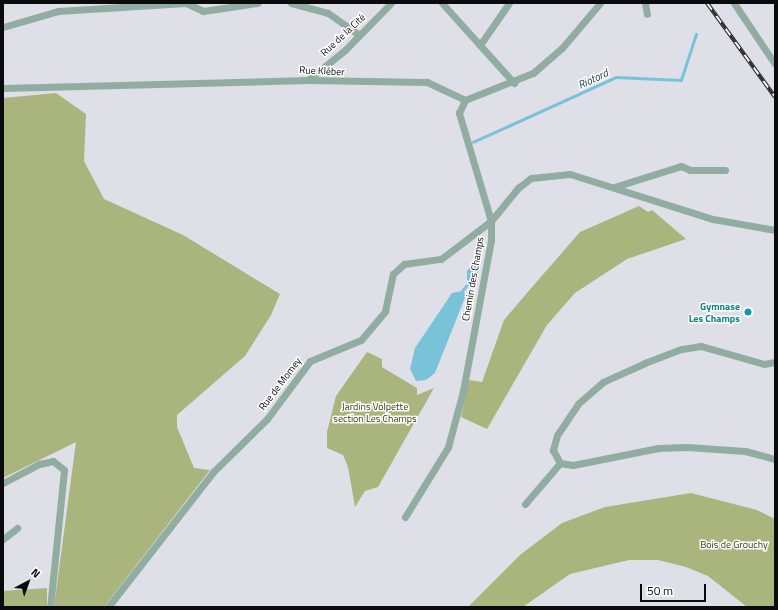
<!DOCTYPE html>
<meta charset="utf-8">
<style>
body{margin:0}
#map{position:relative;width:778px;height:610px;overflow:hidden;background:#dfdfe8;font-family:"Titillium Web",sans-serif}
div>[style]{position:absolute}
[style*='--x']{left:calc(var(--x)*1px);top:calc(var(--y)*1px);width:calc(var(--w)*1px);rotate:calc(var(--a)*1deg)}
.green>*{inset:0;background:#aab57d}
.water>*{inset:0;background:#79c3d9}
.stream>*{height:2.5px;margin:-1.25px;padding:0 1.25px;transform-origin:1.25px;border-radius:1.25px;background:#79c3d9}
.minor>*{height:7px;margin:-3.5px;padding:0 3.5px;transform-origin:3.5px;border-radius:3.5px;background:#91ada1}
.rail>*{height:4px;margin-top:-2px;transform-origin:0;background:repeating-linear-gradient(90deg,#fff 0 8px,#26262a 0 16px);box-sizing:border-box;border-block:1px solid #26262a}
.dots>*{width:11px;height:11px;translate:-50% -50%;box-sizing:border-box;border:2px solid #fff;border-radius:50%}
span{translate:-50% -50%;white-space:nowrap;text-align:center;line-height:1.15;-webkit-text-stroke:3px #fff;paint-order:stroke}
.street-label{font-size:10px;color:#0b0b0e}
.culture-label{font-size:10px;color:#0d838f;font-weight:700}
.right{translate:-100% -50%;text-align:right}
.park-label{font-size:10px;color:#333a0d}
.water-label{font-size:11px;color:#1a3d47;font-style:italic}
.frame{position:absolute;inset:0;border:4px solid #0b0b0e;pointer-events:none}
.north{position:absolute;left:8px;top:562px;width:40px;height:40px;-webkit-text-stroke:3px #fff;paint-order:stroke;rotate:41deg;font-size:11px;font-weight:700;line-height:16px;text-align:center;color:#0b0b0e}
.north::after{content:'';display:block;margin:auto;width:14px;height:18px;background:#0b0b0e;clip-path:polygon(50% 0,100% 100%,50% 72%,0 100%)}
.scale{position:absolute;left:640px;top:584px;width:66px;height:18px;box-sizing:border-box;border:2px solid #0b0b0e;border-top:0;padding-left:5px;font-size:12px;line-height:14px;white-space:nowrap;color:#0b0b0e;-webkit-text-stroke:3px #fff;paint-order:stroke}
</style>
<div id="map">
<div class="green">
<div style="clip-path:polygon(56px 93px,86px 114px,84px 161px,104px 199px,183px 235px,280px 294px,271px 315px,245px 356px,177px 415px,177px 427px,194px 468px,210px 470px,104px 607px,54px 607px,76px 442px,3px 478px,3px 98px)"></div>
<div style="clip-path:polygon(639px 206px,648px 212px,652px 210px,686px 239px,627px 259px,575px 293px,547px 325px,487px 429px,461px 417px,469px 380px,482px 382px,504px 320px,533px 286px,580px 232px)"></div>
<div style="clip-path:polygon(367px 352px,382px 359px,382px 367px,417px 388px,417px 395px,434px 388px,378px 487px,365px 491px,355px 507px,348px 467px,343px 455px,327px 448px,327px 432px,336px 396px)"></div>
<div style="clip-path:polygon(691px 493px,757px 510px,775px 519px,775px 607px,747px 607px,708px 576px,686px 567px,658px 560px,629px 560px,570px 574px,523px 607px,468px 607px,520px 555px,562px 523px,605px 507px)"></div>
<div style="clip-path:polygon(47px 588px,47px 607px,3px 607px,3px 591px)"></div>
</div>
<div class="water">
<div style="clip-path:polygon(477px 260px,479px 270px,475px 281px,467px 281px,467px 271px)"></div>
<div style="clip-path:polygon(462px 291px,466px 295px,435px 373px,426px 380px,416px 381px,410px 369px,415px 348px,452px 293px)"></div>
</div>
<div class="stream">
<div style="--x:473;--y:142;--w:157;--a:-24.4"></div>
<div style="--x:616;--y:77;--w:65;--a:2.6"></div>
<div style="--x:681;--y:80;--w:48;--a:-71.9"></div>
<div style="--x:462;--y:291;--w:13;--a:-51"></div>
</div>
<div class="minor">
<div style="--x:291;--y:3;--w:38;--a:15"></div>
<div style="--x:328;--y:13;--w:38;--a:35"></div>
<div style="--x:442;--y:3;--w:108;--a:48"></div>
<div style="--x:645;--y:3;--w:11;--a:80"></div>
<div style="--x:734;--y:3;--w:73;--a:56.1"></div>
<div style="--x:3;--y:27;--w:57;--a:-16.2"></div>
<div style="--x:58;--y:11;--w:128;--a:-3.6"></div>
<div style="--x:186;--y:3;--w:19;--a:25"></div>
<div style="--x:203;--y:11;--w:55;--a:-8.4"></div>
<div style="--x:480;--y:45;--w:51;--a:-55.4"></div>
<div style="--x:308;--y:80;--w:48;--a:-39"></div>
<div style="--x:345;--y:50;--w:66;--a:-45.6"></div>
<div style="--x:3;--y:88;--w:305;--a:-1.5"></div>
<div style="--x:308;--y:80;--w:119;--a:1"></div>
<div style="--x:427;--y:82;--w:42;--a:25.3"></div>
<div style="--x:465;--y:100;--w:73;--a:-21.7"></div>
<div style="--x:533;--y:73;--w:38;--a:-41"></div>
<div style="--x:562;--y:48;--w:59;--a:-49.8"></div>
<div style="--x:614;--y:187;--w:70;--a:-17.4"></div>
<div style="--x:681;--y:166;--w:10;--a:24"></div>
<div style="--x:690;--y:170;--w:35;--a:0"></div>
<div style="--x:775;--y:362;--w:11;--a:170"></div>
<div style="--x:764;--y:364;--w:66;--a:-164.1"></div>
<div style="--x:701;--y:346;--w:20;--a:171"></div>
<div style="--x:681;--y:349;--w:39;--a:159"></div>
<div style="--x:645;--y:363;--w:46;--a:155.7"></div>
<div style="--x:603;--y:382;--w:33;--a:139"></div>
<div style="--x:578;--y:404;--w:37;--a:124"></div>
<div style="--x:557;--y:435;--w:16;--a:105"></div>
<div style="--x:553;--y:450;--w:15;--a:62"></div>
<div style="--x:560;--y:463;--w:13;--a:9"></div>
<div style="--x:573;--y:465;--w:87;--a:-11.3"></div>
<div style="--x:658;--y:448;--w:29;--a:-2"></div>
<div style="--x:687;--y:447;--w:58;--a:3.9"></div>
<div style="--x:745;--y:451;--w:31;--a:15"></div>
<div style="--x:3;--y:483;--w:41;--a:-27.8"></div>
<div style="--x:39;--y:464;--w:14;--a:-12"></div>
<div style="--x:53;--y:461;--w:14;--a:39"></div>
<div style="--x:64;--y:470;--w:138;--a:95.8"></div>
<div style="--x:525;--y:504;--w:54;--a:-49.5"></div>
<div style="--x:405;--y:517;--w:82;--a:-58.4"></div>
<div style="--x:448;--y:447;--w:58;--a:-75"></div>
<div style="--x:463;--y:391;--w:154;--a:-79.5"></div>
<div style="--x:491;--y:240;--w:19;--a:-90"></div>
<div style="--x:491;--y:221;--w:113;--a:-106.5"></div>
<div style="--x:459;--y:113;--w:14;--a:-65"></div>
<div style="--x:3;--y:539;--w:18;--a:-38"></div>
<div style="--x:108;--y:607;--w:171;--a:-52.1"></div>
<div style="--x:213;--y:472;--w:76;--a:-44.5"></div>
<div style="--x:267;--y:419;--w:72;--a:-53.4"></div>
<div style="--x:310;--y:361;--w:55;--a:-22.4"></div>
<div style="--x:361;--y:340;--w:38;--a:-50"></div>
<div style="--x:385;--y:311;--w:38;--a:-78"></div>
<div style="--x:393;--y:274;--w:15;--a:-42"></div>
<div style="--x:404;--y:264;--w:37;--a:-8"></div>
<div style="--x:441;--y:259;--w:63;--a:-37.2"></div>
<div style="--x:491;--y:221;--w:43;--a:-50.7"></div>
<div style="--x:518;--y:188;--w:16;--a:-38"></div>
<div style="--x:531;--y:178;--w:39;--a:-6"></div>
<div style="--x:570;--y:174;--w:150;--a:17.5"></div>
<div style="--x:713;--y:219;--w:63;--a:10.1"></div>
</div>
<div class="rail">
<div style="--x:707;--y:3;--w:116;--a:54.1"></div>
</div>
<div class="dots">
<div style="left:748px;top:312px;background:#0f9aa8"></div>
</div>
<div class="street-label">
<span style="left:343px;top:35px;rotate:-43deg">Rue de la Cité</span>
<span style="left:322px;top:71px;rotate:3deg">Rue Kléber</span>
<span style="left:473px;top:279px;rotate:-80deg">Chemin des Champs</span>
<span style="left:280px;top:384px;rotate:-53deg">Rue de Momey</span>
</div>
<div class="culture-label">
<span class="right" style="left:740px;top:312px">Gymnase<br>Les Champs</span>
</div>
<div class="park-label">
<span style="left:375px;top:412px">Jardins Volpette<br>section Les Champs</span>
<span style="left:734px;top:545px">Bois de Grouchy</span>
</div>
<div class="water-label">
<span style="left:593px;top:79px;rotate:-25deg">Riotord</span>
</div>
<div class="frame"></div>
<div class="north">N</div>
<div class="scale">50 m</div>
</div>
